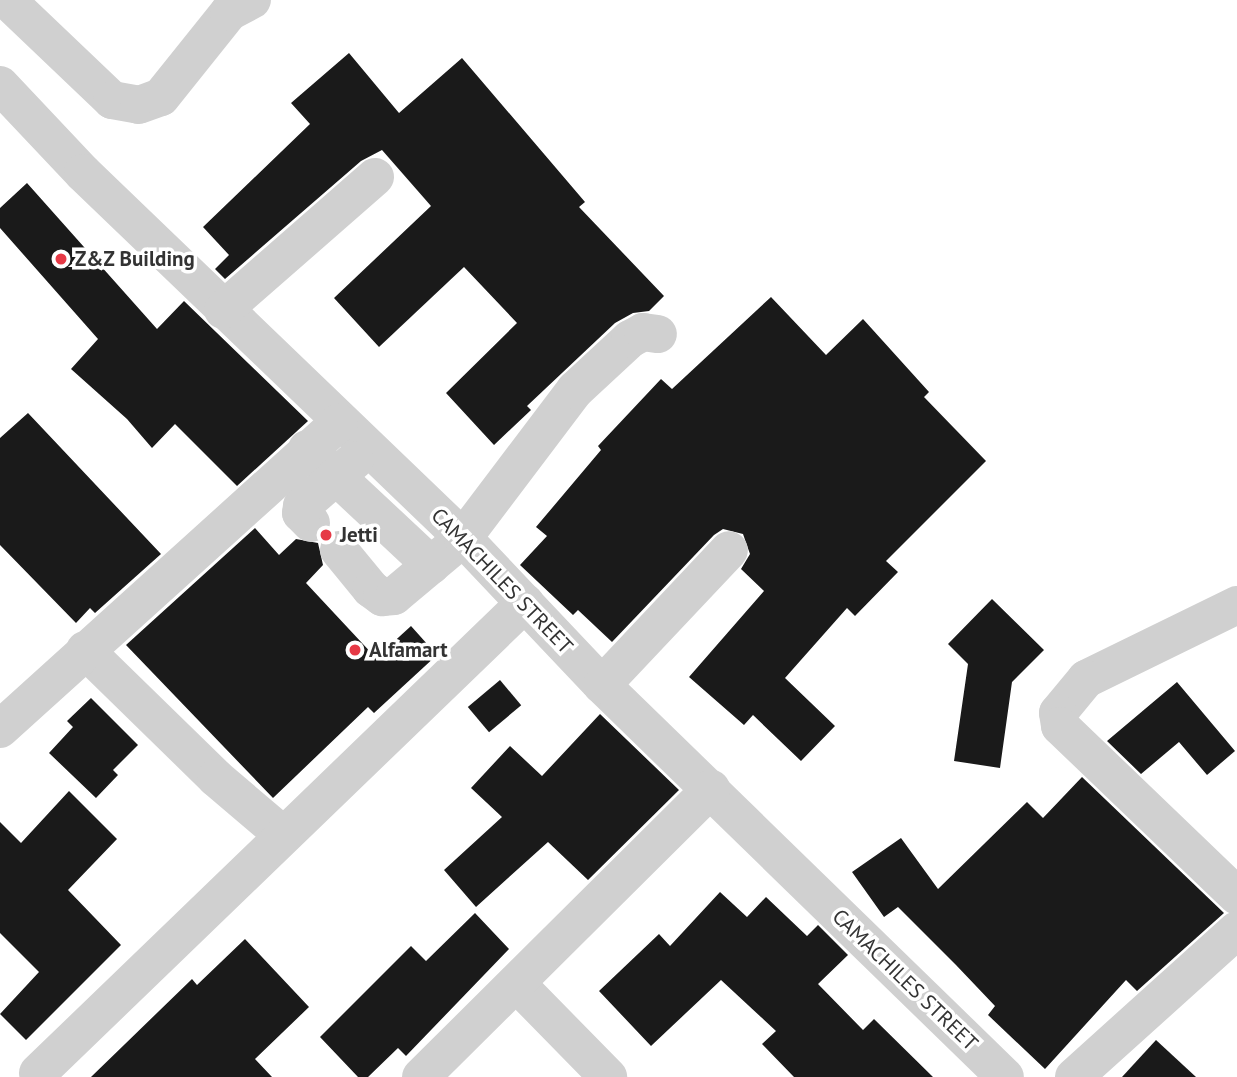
<!DOCTYPE html>
<style>
body{margin:0}
#map{position:relative;width:1237px;height:1077px;overflow:hidden;background:#fff;font-family:"PT Sans",sans-serif}
div>[style]{position:absolute}
[style*='--x']{left:calc(var(--x)*1px);top:calc(var(--y)*1px);width:calc(var(--w)*1px);rotate:calc(var(--a)*1deg)}
.building>*{inset:0;background:#1a1a1a;transform-origin:0 0}
.minor>*{height:38px;margin:-19px;padding:0 19px;transform-origin:19px;border-radius:19px;background:#d0d0d0}
.dots>*{width:19px;height:19px;translate:-50% -50%;box-sizing:border-box;border:4px solid #fff;border-radius:50%}
span{translate:-50% -50%;white-space:nowrap;text-align:center;line-height:1.15;-webkit-text-stroke:7px #fff;paint-order:stroke}
.poi-label{font-size:21px;color:#333;font-weight:700}
.left{translate:0 -50%;text-align:left}
.street-label{font-size:21px;color:#333}
</style>
<div id="map">
<div class="building">
<div style="clip-path:polygon(349px 53px,399px 113px,462px 58px,585px 202px,579px 207px,664px 296px,649px 311px,633px 313px,615px 323px,527px 406px,531px 410px,494px 445px,446px 393px,517px 323px,464px 267px,379px 347px,334px 298px,431px 206px,382px 150px,361px 161px,225px 279px,215px 269px,229px 255px,203px 227px,310px 124px,291px 103px)"></div>
<div style="clip-path:polygon(27px 183px,157px 329px,184px 301px,308px 421px,237px 486px,175px 424px,152px 448px,127px 419px,71px 369px,98px 339px,0 228px,0 208px)"></div>
<div style="clip-path:polygon(771px 297px,826px 355px,863px 319px,929px 392px,924px 397px,986px 461px,886px 561px,898px 572px,855px 616px,847px 608px,785px 678px,835px 726px,801px 761px,753px 715px,744px 725px,689px 677px,764px 591px,741px 569px,750px 554px,743px 534px,723px 529px,714px 535px,612px 642px,578px 610px,573px 615px,520px 565px,547px 536px,536px 527px,601px 450px,598px 446px,661px 379px,672px 389px)"></div>
<div style="clip-path:polygon(28px 413px,161px 554px,95px 613px,90px 608px,76px 623px,0 545px,0 438px)"></div>
<div style="clip-path:polygon(255px 528px,279px 555px,296px 539px,318px 543px,323px 565px,306px 583px,376px 658px,411px 626px,437px 655px,374px 713px,368px 707px,273px 798px,126px 645px)"></div>
<div style="clip-path:polygon(992px 599px,1044px 650px,1012px 682px,1000px 768px,954px 761px,968px 664px,948px 644px)"></div>
<div style="left:500px;top:680px;width:33px;height:42px;rotate:50deg"></div>
<div style="clip-path:polygon(1177px 682px,1235px 751px,1207px 775px,1179px 742px,1141px 774px,1107px 741px)"></div>
<div style="clip-path:polygon(91px 698px,138px 745px,113px 770px,118px 775px,96px 798px,49px 753px,73px 727px,67px 721px)"></div>
<div style="clip-path:polygon(600px 714px,679px 790px,588px 880px,548px 842px,476px 907px,444px 870px,502px 817px,471px 788px,510px 746px,542px 776px)"></div>
<div style="clip-path:polygon(1082px 777px,1224px 913px,1137px 991px,1126px 980px,1045px 1069px,988px 1015px,995px 1006px,956px 965px,898px 907px,884px 917px,852px 872px,901px 838px,938px 889px,1027px 802px,1043px 818px)"></div>
<div style="clip-path:polygon(69px 791px,117px 839px,68px 890px,121px 945px,26px 1040px,0 1014px,39px 972px,0 933px,0 822px,21px 843px)"></div>
<div style="clip-path:polygon(720px 892px,747px 917px,766px 897px,807px 936px,818px 925px,848px 955px,818px 984px,863px 1030px,874px 1019px,933px 1077px,794px 1077px,762px 1044px,776px 1031px,721px 980px,651px 1046px,599px 991px,659px 934px,670px 946px)"></div>
<div style="clip-path:polygon(475px 913px,509px 949px,406px 1056px,398px 1048px,368px 1077px,358px 1077px,320px 1037px,411px 946px,426px 961px)"></div>
<div style="clip-path:polygon(245px 939px,309px 1007px,255px 1059px,272px 1077px,91px 1077px,192px 979px,197px 985px)"></div>
<div style="clip-path:polygon(1156px 1040px,1196px 1077px,1122px 1077px)"></div>
</div>
<div class="minor">
<div style="--x:7;--y:0;--w:145;--a:43.6"></div>
<div style="--x:112;--y:100;--w:27;--a:10"></div>
<div style="--x:139;--y:105;--w:23;--a:-20"></div>
<div style="--x:161;--y:97;--w:109;--a:-51.3"></div>
<div style="--x:229;--y:12;--w:26;--a:-28"></div>
<div style="--x:0;--y:85;--w:121;--a:46.7"></div>
<div style="--x:83;--y:173;--w:527;--a:43.85"></div>
<div style="--x:463;--y:538;--w:202;--a:46.6"></div>
<div style="--x:602;--y:685;--w:562;--a:44.21"></div>
<div style="--x:223;--y:310;--w:202;--a:-41.2"></div>
<div style="--x:307;--y:449;--w:170;--a:43.1"></div>
<div style="--x:311;--y:523;--w:14;--a:-135"></div>
<div style="--x:301;--y:513;--w:7;--a:-82"></div>
<div style="--x:302;--y:506;--w:70;--a:-41"></div>
<div style="--x:339;--y:550;--w:50;--a:50.6"></div>
<div style="--x:371;--y:589;--w:14;--a:36"></div>
<div style="--x:382;--y:597;--w:12;--a:-5"></div>
<div style="--x:394;--y:596;--w:90;--a:-40"></div>
<div style="--x:463;--y:538;--w:186;--a:-52.9"></div>
<div style="--x:575;--y:390;--w:75;--a:-42.8"></div>
<div style="--x:630;--y:339;--w:15;--a:-28"></div>
<div style="--x:643;--y:332;--w:15;--a:8"></div>
<div style="--x:1237;--y:605;--w:168;--a:153.9"></div>
<div style="--x:1086;--y:679;--w:44;--a:129.5"></div>
<div style="--x:1058;--y:713;--w:13;--a:81"></div>
<div style="--x:1060;--y:726;--w:245;--a:43.8"></div>
<div style="--x:85;--y:650;--w:183;--a:44.3"></div>
<div style="--x:216;--y:778;--w:88;--a:40.4"></div>
<div style="--x:602;--y:685;--w:185;--a:-46.7"></div>
<div style="--x:0;--y:729;--w:457;--a:-42.1"></div>
<div style="--x:518;--y:985;--w:129;--a:45.6"></div>
<div style="--x:38;--y:1073;--w:677;--a:-43.98"></div>
<div style="--x:421;--y:1077;--w:409;--a:-44.8"></div>
<div style="--x:1074;--y:1077;--w:219;--a:-42"></div>
</div>
<div class="dots">
<div style="left:61px;top:259px;background:#e63946"></div>
<div style="left:326px;top:535px;background:#e63946"></div>
<div style="left:355px;top:650px;background:#e63946"></div>
</div>
<div class="poi-label">
<span class="left" style="left:75px;top:259px">Z&amp;Z Building</span>
<span class="left" style="left:340px;top:535px">Jetti</span>
<span class="left" style="left:369px;top:650px">Alfamart</span>
</div>
<div class="street-label">
<span style="left:502px;top:581px;rotate:46deg">CAMACHILES STREET</span>
<span style="left:905px;top:980px;rotate:44deg">CAMACHILES STREET</span>
</div>
</div>
